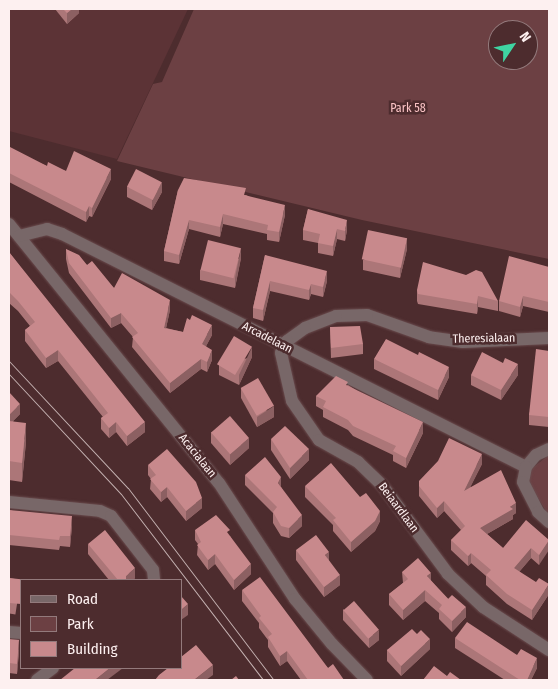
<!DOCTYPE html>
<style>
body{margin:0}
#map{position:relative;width:558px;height:689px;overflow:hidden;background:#4d2c2e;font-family:"Fira Sans Condensed",sans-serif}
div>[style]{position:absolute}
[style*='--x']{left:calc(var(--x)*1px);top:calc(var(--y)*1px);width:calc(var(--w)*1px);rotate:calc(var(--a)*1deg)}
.built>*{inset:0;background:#5c3336}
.green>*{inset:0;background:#6c4043}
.roads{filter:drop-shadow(0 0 1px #694b4d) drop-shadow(0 0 1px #694b4d)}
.minor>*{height:12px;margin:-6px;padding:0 6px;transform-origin:6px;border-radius:6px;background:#786768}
.tram>*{height:1px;margin:-0.5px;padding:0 0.5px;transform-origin:0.5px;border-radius:0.5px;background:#c3b0b0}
.wall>*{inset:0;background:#ac7678;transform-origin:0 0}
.shaded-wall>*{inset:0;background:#8c6062}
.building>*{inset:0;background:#c8898c;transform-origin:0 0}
span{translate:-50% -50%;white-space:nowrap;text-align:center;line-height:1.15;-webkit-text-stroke:5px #4d2c2e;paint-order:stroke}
.park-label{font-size:12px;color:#fbc3c5}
.street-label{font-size:12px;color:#fdf0f0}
.frame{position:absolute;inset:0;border:10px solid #fdf0f0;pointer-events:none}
.legend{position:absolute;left:20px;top:579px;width:162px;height:90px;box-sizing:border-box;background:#4d2c2e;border:1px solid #937a7c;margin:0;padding:6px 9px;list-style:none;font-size:15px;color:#fdf0f0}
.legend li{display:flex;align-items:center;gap:10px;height:25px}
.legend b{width:25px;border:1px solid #937a7c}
.north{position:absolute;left:488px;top:20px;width:50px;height:50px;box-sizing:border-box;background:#4d2c2e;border:1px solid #937a7c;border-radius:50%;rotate:56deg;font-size:14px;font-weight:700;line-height:20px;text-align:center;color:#fdf0f0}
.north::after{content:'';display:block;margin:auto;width:18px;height:22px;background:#3fd4a2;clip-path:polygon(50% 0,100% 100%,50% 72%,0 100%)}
</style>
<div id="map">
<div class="built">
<div style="clip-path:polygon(9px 9px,188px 9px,117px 159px,9px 131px)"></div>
</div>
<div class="green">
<div style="clip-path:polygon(evenodd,194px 9px,549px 9px,549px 259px,362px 220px,117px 161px,153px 84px,162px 82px,194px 9px,498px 30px,528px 30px,528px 60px,498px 60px,498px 30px)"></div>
<div style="clip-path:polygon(549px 455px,549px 516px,529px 483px,531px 469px)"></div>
</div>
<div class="roads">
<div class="minor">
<div style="--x:9;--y:224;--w:333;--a:51"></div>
<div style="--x:219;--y:483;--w:139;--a:56.8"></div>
<div style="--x:295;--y:599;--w:58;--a:50.6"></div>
<div style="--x:332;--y:644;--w:50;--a:45.8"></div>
<div style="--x:19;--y:236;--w:29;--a:-14"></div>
<div style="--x:47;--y:229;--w:16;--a:18"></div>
<div style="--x:62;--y:234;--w:519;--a:26.66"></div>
<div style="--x:549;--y:338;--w:86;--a:177.3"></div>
<div style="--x:463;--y:342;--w:34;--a:-172"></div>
<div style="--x:429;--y:337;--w:66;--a:-160.5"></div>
<div style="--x:367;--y:315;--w:31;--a:178"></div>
<div style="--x:336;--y:316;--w:33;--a:159"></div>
<div style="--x:305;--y:328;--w:22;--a:144"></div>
<div style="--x:287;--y:341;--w:13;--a:117"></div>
<div style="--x:281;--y:353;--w:49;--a:77.1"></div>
<div style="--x:292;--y:401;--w:47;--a:55.3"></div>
<div style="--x:319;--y:440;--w:45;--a:29.4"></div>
<div style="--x:358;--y:462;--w:33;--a:44"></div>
<div style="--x:382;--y:485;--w:111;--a:53.4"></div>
<div style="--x:448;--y:574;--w:48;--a:43.3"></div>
<div style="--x:483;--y:607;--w:79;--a:33.1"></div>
<div style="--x:549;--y:449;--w:14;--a:155"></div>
<div style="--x:536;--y:455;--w:16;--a:130"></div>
<div style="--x:526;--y:467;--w:15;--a:101"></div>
<div style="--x:523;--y:482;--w:34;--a:63"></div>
<div style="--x:538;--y:512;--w:15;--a:42"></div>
<div style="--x:9;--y:502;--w:91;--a:5.6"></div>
<div style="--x:100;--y:511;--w:12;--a:24"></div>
<div style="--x:111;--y:516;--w:68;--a:52.1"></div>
<div style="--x:153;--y:570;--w:10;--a:84"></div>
<div style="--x:9;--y:632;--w:12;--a:5"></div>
<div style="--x:37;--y:680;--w:20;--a:-37"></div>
</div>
</div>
<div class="tram">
<div style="--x:9;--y:361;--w:174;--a:46.9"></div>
<div style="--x:128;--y:488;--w:241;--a:52.8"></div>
<div style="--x:9;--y:374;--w:164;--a:47"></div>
<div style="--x:121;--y:494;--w:234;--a:52.6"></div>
</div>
<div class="wall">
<div style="clip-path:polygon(55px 9px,79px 9px,79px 13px,67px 24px)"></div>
<div style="clip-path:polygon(9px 150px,47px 166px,66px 171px,111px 179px,92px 217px,89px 216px,86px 222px,9px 182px)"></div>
<div style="clip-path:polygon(127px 187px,162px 192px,152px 210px,127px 197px)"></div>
<div style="clip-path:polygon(178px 190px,246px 195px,285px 215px,279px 242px,267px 240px,267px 234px,223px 224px,220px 237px,189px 229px,179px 264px,164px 261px,164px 251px)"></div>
<div style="clip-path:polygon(308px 209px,347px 230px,345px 241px,337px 239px,333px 256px,318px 253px,318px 243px,303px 240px,303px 230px)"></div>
<div style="clip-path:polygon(66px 249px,87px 265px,114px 288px,170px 310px,166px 328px,183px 332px,212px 335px,206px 346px,212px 360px,207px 372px,201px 369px,170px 393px,132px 347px,133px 337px,121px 323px,111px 328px,69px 273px,66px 259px)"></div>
<div style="clip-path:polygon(407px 249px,400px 278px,363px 270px,363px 260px)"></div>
<div style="clip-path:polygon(9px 252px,145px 432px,127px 446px,116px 432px,109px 438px,101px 429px,101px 418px,103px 417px,58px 361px,46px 368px,25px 341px,25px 330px,30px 326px,18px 311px,9px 303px)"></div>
<div style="clip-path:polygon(265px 255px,327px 281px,323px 297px,311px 294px,309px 300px,270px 291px,263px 321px,253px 318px,253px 308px)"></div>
<div style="clip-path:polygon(241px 258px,235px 288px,200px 280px,200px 270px)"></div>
<div style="clip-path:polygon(549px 267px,549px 312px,523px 306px,520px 317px,499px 311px,499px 301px)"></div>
<div style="clip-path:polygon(466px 275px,498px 301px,498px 311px,478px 307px,477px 314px,418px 304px,417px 301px,417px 290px)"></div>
<div style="clip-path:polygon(330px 327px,363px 344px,363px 354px,331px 358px)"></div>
<div style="clip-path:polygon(549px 351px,549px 427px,529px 425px,529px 415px)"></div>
<div style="clip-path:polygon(252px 357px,239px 385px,219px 375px,219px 365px)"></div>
<div style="clip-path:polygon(374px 359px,449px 377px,438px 400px,374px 369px)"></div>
<div style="clip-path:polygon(471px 375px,518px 375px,501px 400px,471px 385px)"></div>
<div style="clip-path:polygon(348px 385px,423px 433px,406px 468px,393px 461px,393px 455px,353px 436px,348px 430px,323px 417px,323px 410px,316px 406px,316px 396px)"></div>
<div style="clip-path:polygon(241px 388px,274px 417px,257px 427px,241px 398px)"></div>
<div style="clip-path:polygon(9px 392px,20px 414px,13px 421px,26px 442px,22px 482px,9px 480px)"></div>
<div style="clip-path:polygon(211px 432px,249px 448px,230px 465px,211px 443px)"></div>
<div style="clip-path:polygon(271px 439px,309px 460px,290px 479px,271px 450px)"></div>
<div style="clip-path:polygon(482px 464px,470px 487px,516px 513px,513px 515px,513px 519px,487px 534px,503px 548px,549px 540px,539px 565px,531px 558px,519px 572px,549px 594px,532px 620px,507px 604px,486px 585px,486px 576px,471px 563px,468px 566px,451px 550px,451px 540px,461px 530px,444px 511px,437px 518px,419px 496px,419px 481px)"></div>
<div style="clip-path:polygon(148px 465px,202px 508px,186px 521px,167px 497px,161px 502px,150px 489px,151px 479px,148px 475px)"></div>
<div style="clip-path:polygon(245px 475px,281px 487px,302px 526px,289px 538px,281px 536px,273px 523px,273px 513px,245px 485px)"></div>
<div style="clip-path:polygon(305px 486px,380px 521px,375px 531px,351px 552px,333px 531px,333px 525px,305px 497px)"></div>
<div style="clip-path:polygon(9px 510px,72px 526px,70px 547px,60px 546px,59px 550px,9px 545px)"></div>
<div style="clip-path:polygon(195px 530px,230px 536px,251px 574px,234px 590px,215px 564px,208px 570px,197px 555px,198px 544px,195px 540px)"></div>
<div style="clip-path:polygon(88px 544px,135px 578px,133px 580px,109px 580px,88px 554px)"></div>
<div style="clip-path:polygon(296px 550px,329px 561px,340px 585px,324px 597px,296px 560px)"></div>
<div style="clip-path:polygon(402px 572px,431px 581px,466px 617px,452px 632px,439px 619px,439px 613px,425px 601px,403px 620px,389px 605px,389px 594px,403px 583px)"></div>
<div style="left:9px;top:578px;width:12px;height:35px;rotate:9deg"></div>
<div style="clip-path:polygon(242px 590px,328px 668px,344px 680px,301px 680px,287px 661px,280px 666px,268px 647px,268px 640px,259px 628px,259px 623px,242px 601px)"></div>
<div style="clip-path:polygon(343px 609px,379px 640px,369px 648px,343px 620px)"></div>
<div style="clip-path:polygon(417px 634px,430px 649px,401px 676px,387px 661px,387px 650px)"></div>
<div style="clip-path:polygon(455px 638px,517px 655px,537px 668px,531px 680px,505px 680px,455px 648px)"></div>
<div style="clip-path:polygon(9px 639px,19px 651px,17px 674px,9px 673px)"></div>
</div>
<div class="shaded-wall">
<div style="clip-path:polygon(72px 9px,79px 9px,79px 13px,67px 24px,67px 13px)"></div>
<div style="clip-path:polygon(111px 169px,111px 179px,92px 217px,92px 208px)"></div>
<div style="clip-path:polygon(162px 182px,162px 192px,152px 210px,152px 200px)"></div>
<div style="clip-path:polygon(285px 205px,285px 215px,279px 242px,279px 232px)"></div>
<div style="clip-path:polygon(89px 206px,89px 216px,86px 222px,86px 212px)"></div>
<div style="clip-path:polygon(223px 214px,223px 224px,220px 237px,220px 227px)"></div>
<div style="clip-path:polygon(189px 220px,189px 229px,179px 264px,179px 255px)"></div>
<div style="clip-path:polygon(347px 220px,347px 230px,345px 241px,345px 231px)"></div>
<div style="clip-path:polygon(337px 229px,337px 239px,333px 256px,333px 246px)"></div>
<div style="clip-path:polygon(407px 238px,407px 249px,400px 278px,400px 268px)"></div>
<div style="clip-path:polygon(241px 248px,241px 258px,235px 288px,235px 278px)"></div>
<div style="clip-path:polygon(327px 271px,327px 281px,323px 297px,323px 287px)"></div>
<div style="clip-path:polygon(270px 281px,270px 291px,263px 321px,263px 310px)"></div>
<div style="clip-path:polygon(311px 284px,311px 294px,309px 300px,309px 290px)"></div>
<div style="clip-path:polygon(478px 296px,478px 307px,477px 314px,477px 304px)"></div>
<div style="clip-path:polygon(523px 296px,523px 306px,520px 317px,520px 307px)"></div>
<div style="clip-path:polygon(170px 300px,170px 310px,164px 338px,164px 328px)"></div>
<div style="clip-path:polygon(121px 313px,121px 323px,111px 328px,111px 318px)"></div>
<div style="clip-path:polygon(212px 325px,212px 335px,202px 354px,202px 344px)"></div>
<div style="clip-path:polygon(252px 347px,252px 357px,239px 385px,239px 375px)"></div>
<div style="clip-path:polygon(58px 350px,58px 361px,46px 368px,46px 358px)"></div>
<div style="clip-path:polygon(212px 350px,212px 360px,207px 372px,207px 362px)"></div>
<div style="clip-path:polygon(201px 359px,201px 369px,170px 393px,170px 383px)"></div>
<div style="clip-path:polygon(518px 364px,518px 375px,501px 400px,501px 390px)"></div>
<div style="clip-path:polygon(449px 367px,449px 377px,438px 400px,438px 390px)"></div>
<div style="clip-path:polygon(20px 404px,20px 414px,9px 425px,9px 415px)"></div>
<div style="clip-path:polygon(274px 406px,274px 417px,257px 427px,257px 417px)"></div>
<div style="clip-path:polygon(116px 422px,116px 432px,109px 438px,109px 428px)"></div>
<div style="clip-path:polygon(145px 422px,145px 432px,127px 446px,127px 436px)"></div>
<div style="clip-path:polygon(423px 422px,423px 433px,406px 468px,406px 458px)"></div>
<div style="clip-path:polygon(26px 423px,26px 442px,22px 482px,22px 463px)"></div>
<div style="clip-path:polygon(249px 438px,249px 448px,230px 465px,230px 454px)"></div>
<div style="clip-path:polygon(309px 449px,309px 460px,290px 479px,290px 468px)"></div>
<div style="clip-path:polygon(482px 454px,482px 464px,464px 500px,464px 491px)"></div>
<div style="clip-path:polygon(281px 477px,281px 487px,278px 483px)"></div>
<div style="clip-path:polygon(167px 487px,167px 497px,161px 502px,161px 492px)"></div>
<div style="clip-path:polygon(202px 498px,202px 508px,186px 521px,186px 511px)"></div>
<div style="clip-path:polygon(444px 501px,444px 511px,437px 518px,437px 508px)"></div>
<div style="clip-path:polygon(516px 503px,516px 513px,513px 515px,513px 519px,480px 538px,480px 528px,510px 507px)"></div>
<div style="clip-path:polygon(380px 511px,380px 521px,375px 531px,351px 552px,351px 542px)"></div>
<div style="clip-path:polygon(302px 515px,302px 526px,289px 538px,289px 528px)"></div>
<div style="clip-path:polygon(72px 516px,72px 526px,70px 547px,70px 536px)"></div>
<div style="clip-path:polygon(549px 540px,549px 550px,539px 565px,539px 555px)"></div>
<div style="clip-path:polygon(531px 548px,531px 558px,514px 578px,514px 568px)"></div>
<div style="clip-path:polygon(329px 552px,329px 562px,325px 555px)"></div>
<div style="clip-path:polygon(471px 553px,471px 563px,468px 566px,468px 556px)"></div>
<div style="clip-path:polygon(215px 554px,215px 564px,208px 570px,208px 560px)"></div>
<div style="clip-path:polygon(251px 564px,251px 574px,234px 590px,234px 580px)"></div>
<div style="clip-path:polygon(135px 568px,135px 578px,133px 580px,126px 580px,126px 576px)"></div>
<div style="clip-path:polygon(431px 573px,431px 583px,427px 576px)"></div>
<div style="clip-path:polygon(340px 575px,340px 585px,324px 597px,324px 587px)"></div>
<div style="clip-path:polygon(549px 584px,549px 594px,532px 620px,532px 610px)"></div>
<div style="clip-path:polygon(425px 590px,425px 601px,403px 620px,403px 610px)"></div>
<div style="clip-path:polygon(188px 604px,188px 615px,181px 620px,181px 610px)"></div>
<div style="clip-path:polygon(466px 607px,466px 617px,452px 632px,452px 621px)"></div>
<div style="clip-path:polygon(379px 630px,379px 640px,369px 648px,369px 638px)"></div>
<div style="clip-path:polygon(430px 639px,430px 649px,401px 676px,401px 666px)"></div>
<div style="clip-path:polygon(19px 640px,19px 651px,17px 674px,17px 664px)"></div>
<div style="clip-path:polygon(287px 651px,287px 661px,280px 666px,280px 656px)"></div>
<div style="clip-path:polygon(537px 658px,537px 668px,531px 680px,527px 680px)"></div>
<div style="clip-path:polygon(213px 665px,213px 675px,206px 680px,194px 680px)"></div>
<div style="clip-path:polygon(110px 668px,123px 668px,107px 680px,95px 680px)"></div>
</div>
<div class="building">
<div style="clip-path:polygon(63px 9px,72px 9px,67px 13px)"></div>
<div style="clip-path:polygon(10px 147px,47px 166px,48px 162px,66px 171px,74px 151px,111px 169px,92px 208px,89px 206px,86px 212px,9px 173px,9px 150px)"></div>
<div style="left:136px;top:169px;width:29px;height:20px;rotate:27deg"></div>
<div style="clip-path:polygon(184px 178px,246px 188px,244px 195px,285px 205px,279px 232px,267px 230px,268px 225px,223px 214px,220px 227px,189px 220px,179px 255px,164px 251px,178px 190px)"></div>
<div style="clip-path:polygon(308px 209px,347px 220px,345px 231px,337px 229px,333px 246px,318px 243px,320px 234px,303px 230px)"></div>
<div style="left:368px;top:230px;width:40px;height:30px;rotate:12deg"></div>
<div style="left:208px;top:240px;width:34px;height:31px;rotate:14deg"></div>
<div style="clip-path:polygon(66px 249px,79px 255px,87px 265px,92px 261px,114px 288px,122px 273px,170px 300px,164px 328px,183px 332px,187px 318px,190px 320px,192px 315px,212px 325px,202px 344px,212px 350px,207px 362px,201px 359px,170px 383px,132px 337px,138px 333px,121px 313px,111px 318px,69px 263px)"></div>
<div style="clip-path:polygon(9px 252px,145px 422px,127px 436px,116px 422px,109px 428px,101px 418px,108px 413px,58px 350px,46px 358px,25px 330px,35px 322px,18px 301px,9px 292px)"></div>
<div style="clip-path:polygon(265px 255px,327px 271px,323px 287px,311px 284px,309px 290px,270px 281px,263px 310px,253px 308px)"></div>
<div style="clip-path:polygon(509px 256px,549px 267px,549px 302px,523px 296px,520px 307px,499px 301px)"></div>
<div style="clip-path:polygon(423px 262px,466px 275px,476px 270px,482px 272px,498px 301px,478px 296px,477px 304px,418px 294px,417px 290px)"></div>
<div style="clip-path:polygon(360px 326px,363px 344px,331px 348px,330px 327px)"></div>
<div style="left:234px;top:336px;width:21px;height:33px;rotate:31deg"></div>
<div style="clip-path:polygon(386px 339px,418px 355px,419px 352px,449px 367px,438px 390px,374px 359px)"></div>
<div style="clip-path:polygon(536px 349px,549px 351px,549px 417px,529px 415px)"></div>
<div style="clip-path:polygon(482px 352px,503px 363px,505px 358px,518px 364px,501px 390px,471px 375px)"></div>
<div style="clip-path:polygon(336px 376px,348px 382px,346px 385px,423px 422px,406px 458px,393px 451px,396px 446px,353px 426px,348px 420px,323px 407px,326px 401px,316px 396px)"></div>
<div style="left:258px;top:378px;width:32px;height:20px;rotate:60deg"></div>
<div style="clip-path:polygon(9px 392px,20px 404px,9px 415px)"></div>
<div style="left:230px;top:416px;width:29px;height:25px;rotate:49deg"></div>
<div style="clip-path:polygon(9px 421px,26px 423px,22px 463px,9px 461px)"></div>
<div style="clip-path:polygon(285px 426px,309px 449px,290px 468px,271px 439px)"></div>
<div style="clip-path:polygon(449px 438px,482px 454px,464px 491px,501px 470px,516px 503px,510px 507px,513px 509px,480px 528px,503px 548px,526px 520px,549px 540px,539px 555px,531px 548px,514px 568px,536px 582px,539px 578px,549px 584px,532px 610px,507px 594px,486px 575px,491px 570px,471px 553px,468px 556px,451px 540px,465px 526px,444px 501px,437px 508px,419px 486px,419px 481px,438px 461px)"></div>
<div style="clip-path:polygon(167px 449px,196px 482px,202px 498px,186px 511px,167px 487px,161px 492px,150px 479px,156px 475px,148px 465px)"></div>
<div style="clip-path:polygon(265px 457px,281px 477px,278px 483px,302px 515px,289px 528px,281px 526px,273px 512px,277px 507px,245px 475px)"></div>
<div style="clip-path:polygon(331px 463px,360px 497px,366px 493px,380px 511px,375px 521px,351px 542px,333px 520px,336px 518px,305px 486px)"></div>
<div style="clip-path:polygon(9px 510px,72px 516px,70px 536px,60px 536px,59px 540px,9px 535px)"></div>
<div style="clip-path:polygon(216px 515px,230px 530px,227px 532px,251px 564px,234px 580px,215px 554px,208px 560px,197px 545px,201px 542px,195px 530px)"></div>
<div style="clip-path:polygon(105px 530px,135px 568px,126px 576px,126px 580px,118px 580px,88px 544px)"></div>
<div style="clip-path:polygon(316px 535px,329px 552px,325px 555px,340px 575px,324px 587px,296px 550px)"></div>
<div style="clip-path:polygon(418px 558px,431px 573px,427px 576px,448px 599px,452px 595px,466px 607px,452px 621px,439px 609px,442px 605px,425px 590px,403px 610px,389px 594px,408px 579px,402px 572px)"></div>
<div style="clip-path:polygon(260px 577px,328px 668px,333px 664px,344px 680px,308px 680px,287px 651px,280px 656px,268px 637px,272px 634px,259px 618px,261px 616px,242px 590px)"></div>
<div style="clip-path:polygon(9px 578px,28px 580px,21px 580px,21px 604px,9px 603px)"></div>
<div style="clip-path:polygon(181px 596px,188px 604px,181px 610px)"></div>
<div style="left:354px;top:601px;width:38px;height:14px;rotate:49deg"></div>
<div style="clip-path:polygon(467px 622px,517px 655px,521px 649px,537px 658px,527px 680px,520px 680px,455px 638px)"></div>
<div style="clip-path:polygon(412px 629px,417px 634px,421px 630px,430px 639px,401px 666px,387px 650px)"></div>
<div style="clip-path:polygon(9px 639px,19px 640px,17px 664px,9px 663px)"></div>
<div style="clip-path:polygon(196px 645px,213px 665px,194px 680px,155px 680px,159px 675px,168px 668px,181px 668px,181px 657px)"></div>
<div style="clip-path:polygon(434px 666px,447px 676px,450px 672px,461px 680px,423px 680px)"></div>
<div style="clip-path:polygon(75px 668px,110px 668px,95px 680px,60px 680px)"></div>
<div style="clip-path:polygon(236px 676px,239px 680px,231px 680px)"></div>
</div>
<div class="park-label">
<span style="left:408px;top:109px">Park 58</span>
</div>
<div class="street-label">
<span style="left:267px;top:338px;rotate:27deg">Arcadelaan</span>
<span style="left:484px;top:339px;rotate:-1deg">Theresialaan</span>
<span style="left:197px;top:456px;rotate:51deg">Acacialaan</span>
<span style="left:398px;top:508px;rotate:53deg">Beiaardlaan</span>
</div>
<div class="frame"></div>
<ul class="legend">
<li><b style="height:6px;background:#786768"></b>Road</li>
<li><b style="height:14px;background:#6c4043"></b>Park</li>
<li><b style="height:14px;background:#c8898c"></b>Building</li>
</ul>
<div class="north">N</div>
</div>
